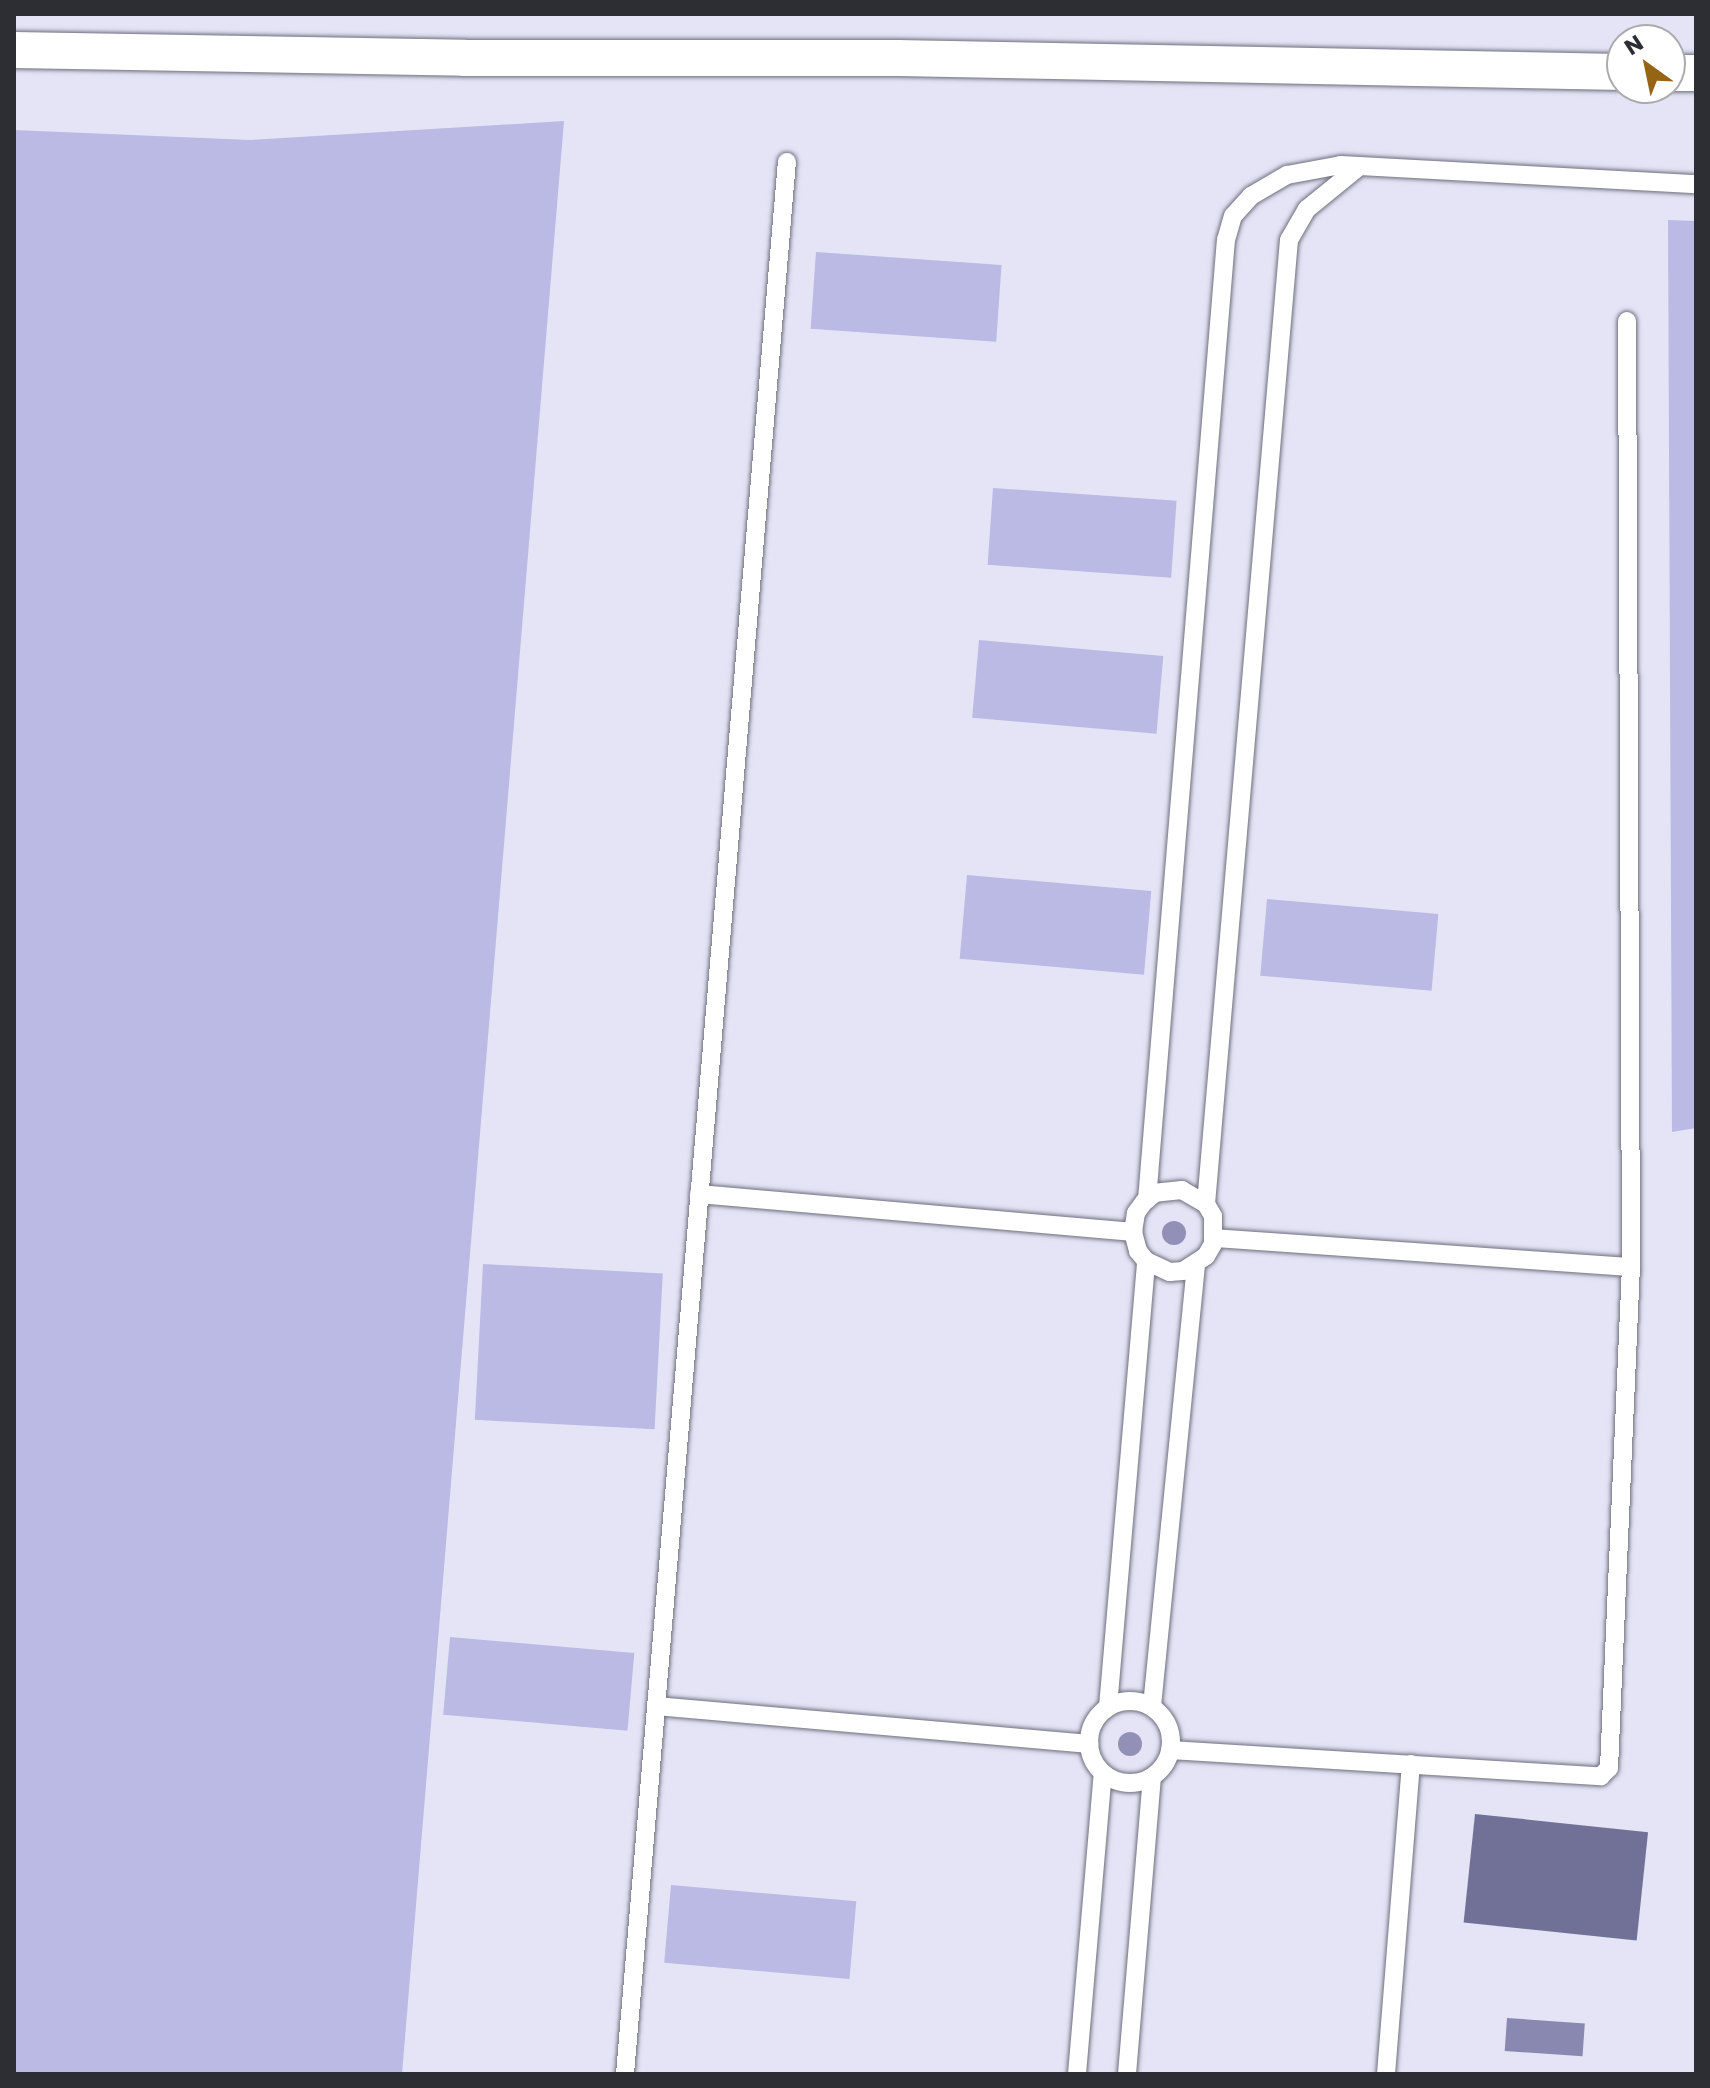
<!DOCTYPE html>
<style>
body{margin:0}
#map{position:relative;width:1710px;height:2088px;overflow:hidden;background:#e4e4f6;font-family:Poppins,sans-serif}
div>[style]{position:absolute}
[style*='--x']{left:calc(var(--x)*1px);top:calc(var(--y)*1px);width:calc(var(--w)*1px);rotate:calc(var(--a)*1deg)}
.green>*{inset:0;background:#babae4;transform-origin:0 0}
.water>*{inset:0;background:#8888b0;transform-origin:0 0}
.building>*{inset:0;background:#717197;transform-origin:0 0}
.roads{filter:drop-shadow(0 0 2px #6e6e7d) drop-shadow(0 0 2px #6e6e7d)}
.service>*{height:18px;margin:-9px;padding:0 9px;transform-origin:9px;border-radius:9px;background:#fff}
.service>.ring{margin:-9px;padding:0;box-sizing:content-box;background:none;border:18px solid #fff;border-radius:50%}
.minor>*{height:36px;margin:-18px;padding:0 18px;transform-origin:18px;border-radius:18px;background:#fff}
.trees>*{width:24px;height:24px;margin:-12px;border-radius:50%;background:#9290b7}
span{translate:-50% -50%;white-space:nowrap;text-align:center;line-height:1.15;-webkit-text-stroke:8px #fff;paint-order:stroke}
.frame{position:absolute;inset:0;border:16px solid #2d2e34;pointer-events:none}
.north{position:absolute;left:1606px;top:24px;width:80px;height:80px;box-sizing:border-box;background:#fff;border:2px solid #ababae;border-radius:50%;rotate:327deg;font-size:22px;font-weight:700;line-height:32px;text-align:center;color:#2d2e34}
.north::after{content:'';display:block;margin:auto;width:28px;height:36px;background:#956515;clip-path:polygon(50% 0,100% 100%,50% 72%,0 100%)}
</style>
<div id="map">
<div class="green">
<div style="clip-path:polygon(564px 121px,402px 2074px,14px 2074px,14px 130px,250px 140px)"></div>
<div style="clip-path:polygon(1668px 220px,1696px 221px,1696px 1128px,1672px 1132px)"></div>
<div style="left:816px;top:252px;width:186px;height:77px;rotate:4deg"></div>
<div style="left:993px;top:488px;width:184px;height:77px;rotate:4deg"></div>
<div style="left:979px;top:640px;width:185px;height:78px;rotate:5deg"></div>
<div style="left:967px;top:875px;width:185px;height:84px;rotate:5deg"></div>
<div style="left:1267px;top:899px;width:172px;height:77px;rotate:5deg"></div>
<div style="left:483px;top:1264px;width:180px;height:156px;rotate:3deg"></div>
<div style="left:450px;top:1637px;width:185px;height:78px;rotate:5deg"></div>
<div style="left:671px;top:1885px;width:186px;height:78px;rotate:5deg"></div>
</div>
<div class="water">
<div style="left:1507px;top:2018px;width:78px;height:33px;rotate:4deg"></div>
</div>
<div class="building">
<div style="left:1475px;top:1814px;width:174px;height:109px;rotate:6deg"></div>
</div>
<div class="roads">
<div class="service">
<div style="--x:699;--y:1194;--w:436;--a:5"></div>
<div style="--x:1147;--y:1200;--w:963;--a:-85.3"></div>
<div style="--x:1226;--y:240;--w:25;--a:-74"></div>
<div style="--x:1233;--y:216;--w:27;--a:-48"></div>
<div style="--x:1251;--y:196;--w:42;--a:-30.3"></div>
<div style="--x:1287;--y:175;--w:55;--a:-10.5"></div>
<div style="--x:1341;--y:165;--w:356;--a:3.1"></div>
<div style="--x:1206;--y:1204;--w:28;--a:-150"></div>
<div style="--x:1182;--y:1190;--w:27;--a:174"></div>
<div style="--x:1155;--y:1193;--w:14;--a:141"></div>
<div style="--x:1144;--y:1202;--w:14;--a:126"></div>
<div style="--x:1136;--y:1213;--w:19;--a:99"></div>
<div style="--x:1133;--y:1232;--w:20;--a:75"></div>
<div style="--x:1138;--y:1251;--w:13;--a:51"></div>
<div style="--x:1146;--y:1261;--w:26;--a:25"></div>
<div style="--x:1170;--y:1272;--w:13;--a:-4"></div>
<div style="--x:1183;--y:1271;--w:27;--a:-33"></div>
<div style="--x:1206;--y:1256;--w:14;--a:-60"></div>
<div style="--x:1213;--y:1244;--w:28;--a:-90"></div>
<div style="--x:1213;--y:1216;--w:14;--a:-120"></div>
<div style="--x:1206;--y:1204;--w:968;--a:-85.08"></div>
<div style="--x:1289;--y:240;--w:36;--a:-60"></div>
<div style="--x:1307;--y:209;--w:68;--a:-39.1"></div>
<div style="--x:1214;--y:1238;--w:418;--a:4"></div>
<div class="ring" style="left:1089px;top:1701px;width:64px;height:64px"></div>
<div style="--x:656;--y:1706;--w:435;--a:5"></div>
<div style="--x:1152;--y:1706;--w:443;--a:-84.3"></div>
<div style="--x:1108;--y:1707;--w:448;--a:-85.1"></div>
<div style="--x:1170;--y:1750;--w:432;--a:3.5"></div>
<div style="--x:1601;--y:1776;--w:11;--a:-45"></div>
<div style="--x:1609;--y:1768;--w:501;--a:-87.49"></div>
<div style="--x:1631;--y:1267;--w:946;--a:-90.24"></div>
<div style="--x:625;--y:2074;--w:1919;--a:-85.16"></div>
<div style="--x:1077;--y:2074;--w:302;--a:-85.1"></div>
<div style="--x:1127;--y:2074;--w:298;--a:-85.2"></div>
<div style="--x:1386;--y:2074;--w:311;--a:-85.4"></div>
</div>
<div class="minor">
<div style="--x:14;--y:50;--w:451;--a:1"></div>
<div style="--x:465;--y:58;--w:433;--a:0"></div>
<div style="--x:898;--y:58;--w:724;--a:1.11"></div>
<div style="--x:1670;--y:73;--w:26;--a:0"></div>
</div>
</div>
<div class="trees">
<div style="left:1174px;top:1233px"></div>
<div style="left:1130px;top:1744px"></div>
</div>
<div class="frame"></div>
<div class="north">N</div>
</div>
